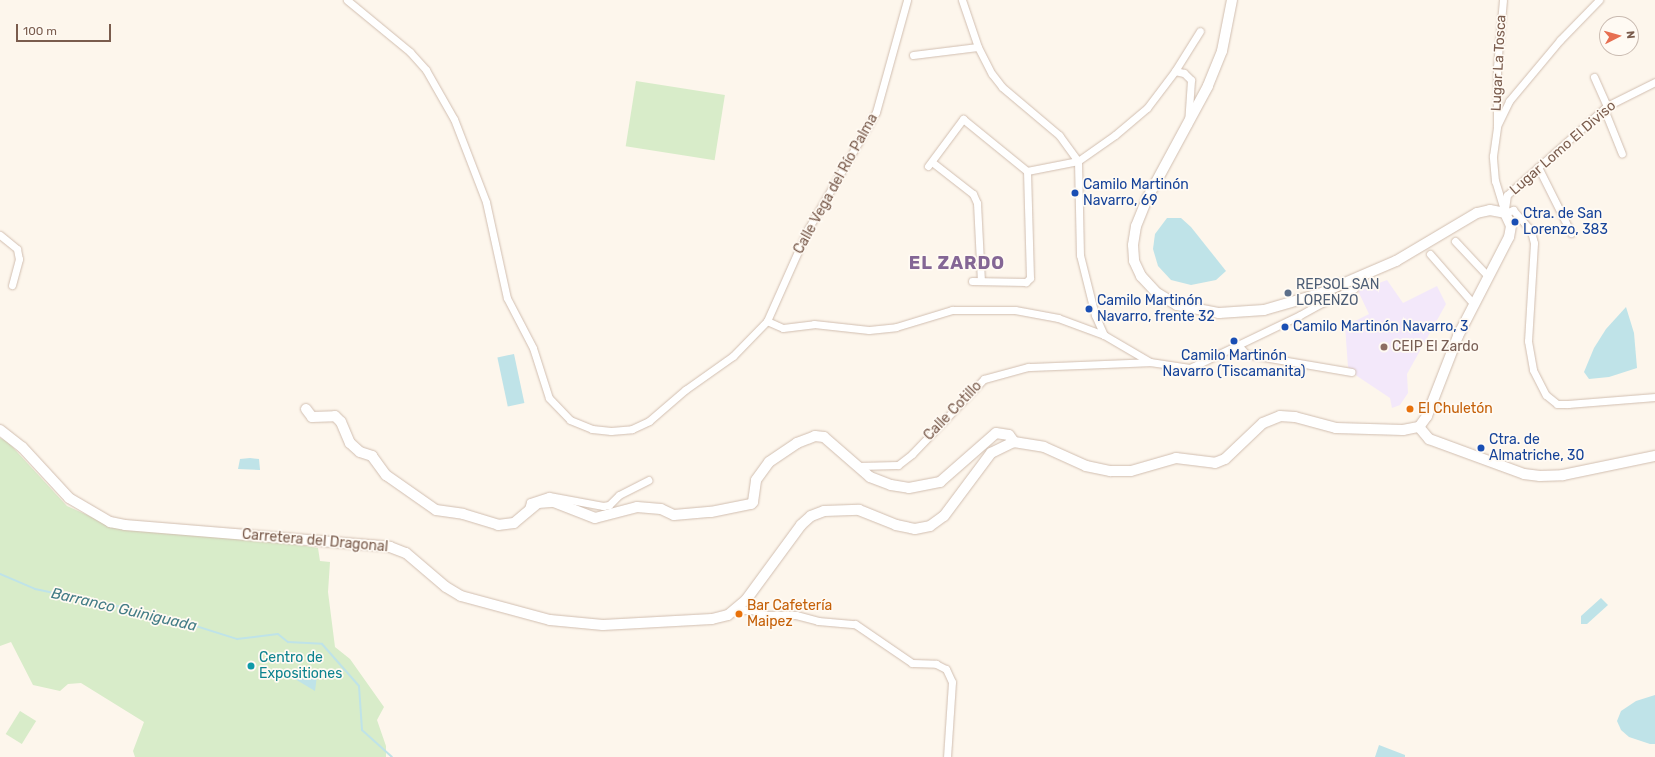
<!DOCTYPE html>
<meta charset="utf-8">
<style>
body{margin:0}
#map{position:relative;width:1655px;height:757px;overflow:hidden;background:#fdf6ec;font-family:Rubik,sans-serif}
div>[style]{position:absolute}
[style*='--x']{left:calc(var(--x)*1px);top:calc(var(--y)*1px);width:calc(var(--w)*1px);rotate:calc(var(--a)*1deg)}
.education>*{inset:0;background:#f3e8fa}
.green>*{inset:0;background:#d8ecc9;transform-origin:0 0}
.water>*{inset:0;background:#bfe3e8;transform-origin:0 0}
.stream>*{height:2px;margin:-1px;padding:0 1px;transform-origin:1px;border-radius:1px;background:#bfe3e8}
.roads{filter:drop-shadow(0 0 1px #d1beb0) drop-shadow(0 0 1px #d1beb0)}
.street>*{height:7px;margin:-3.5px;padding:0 3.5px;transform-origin:3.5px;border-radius:3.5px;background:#fff}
.secondary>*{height:10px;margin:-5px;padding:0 5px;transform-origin:5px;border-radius:5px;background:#fff}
.dots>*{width:11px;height:11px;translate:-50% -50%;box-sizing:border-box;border:2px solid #fffaf3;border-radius:50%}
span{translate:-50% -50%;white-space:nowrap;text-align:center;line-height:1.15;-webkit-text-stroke:3.5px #fffaf3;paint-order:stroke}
.street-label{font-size:14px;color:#7a5c4d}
.transit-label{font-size:14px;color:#164399}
.left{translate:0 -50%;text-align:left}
.service-label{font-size:14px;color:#4e5e75}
.education-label{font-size:14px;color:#785e54}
.food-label{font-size:14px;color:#c56008}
.culture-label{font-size:14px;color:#0d838f}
.water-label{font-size:15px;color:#437c86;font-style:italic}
.district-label{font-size:18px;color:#846695;font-weight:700;letter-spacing:1px}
.north{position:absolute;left:1599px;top:16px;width:40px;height:40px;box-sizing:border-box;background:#fffaf3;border:1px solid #cabbb1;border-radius:50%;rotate:84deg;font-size:11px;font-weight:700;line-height:16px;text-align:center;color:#7a5c4d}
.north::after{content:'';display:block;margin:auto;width:14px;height:18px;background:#e76f51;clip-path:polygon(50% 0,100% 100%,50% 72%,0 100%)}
.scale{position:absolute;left:16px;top:24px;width:95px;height:18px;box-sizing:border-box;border:2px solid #7a5c4d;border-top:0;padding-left:5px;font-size:12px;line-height:14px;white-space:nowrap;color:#7a5c4d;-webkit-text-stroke:3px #fffaf3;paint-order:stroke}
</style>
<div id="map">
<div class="education">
<div style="clip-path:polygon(1387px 280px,1403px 303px,1437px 286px,1446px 304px,1407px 374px,1408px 393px,1400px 405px,1392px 408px,1390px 398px,1357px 376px,1348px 367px,1345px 326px,1369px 314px,1358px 291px)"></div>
</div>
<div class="green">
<div style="left:636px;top:81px;width:90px;height:66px;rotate:9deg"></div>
<div style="clip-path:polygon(0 438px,7px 441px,67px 506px,112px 526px,280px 542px,318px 548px,320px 561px,330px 562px,328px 592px,335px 647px,350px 659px,384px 707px,377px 720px,386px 746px,386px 757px,135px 757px,133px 751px,144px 722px,81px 683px,68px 684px,60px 691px,33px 685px,11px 642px,0 646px)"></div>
<div style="left:20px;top:711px;width:19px;height:27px;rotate:32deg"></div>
</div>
<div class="water">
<div style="clip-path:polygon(1167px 218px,1181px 218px,1191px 227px,1226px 271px,1216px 280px,1191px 285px,1171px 280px,1158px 266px,1153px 249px,1155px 234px)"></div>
<div style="clip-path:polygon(1626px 307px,1634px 333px,1637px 368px,1609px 377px,1589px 379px,1584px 372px,1594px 348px,1606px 329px)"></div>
<div style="left:514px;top:354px;width:50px;height:17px;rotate:78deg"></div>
<div style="clip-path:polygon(250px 458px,259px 459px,260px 470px,238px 469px,240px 459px)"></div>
<div style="clip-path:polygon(1601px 598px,1608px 605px,1587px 624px,1581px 624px,1581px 616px)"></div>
<div style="clip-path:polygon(306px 671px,317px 676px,315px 691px,295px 679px,295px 672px)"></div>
<div style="clip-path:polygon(1655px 695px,1655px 744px,1650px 744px,1629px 737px,1621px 730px,1617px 721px,1621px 711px,1636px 701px)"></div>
<div style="clip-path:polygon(1379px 745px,1405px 755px,1405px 757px,1375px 757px)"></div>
</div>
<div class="stream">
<div style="--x:0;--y:574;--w:38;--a:23"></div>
<div style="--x:35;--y:589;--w:132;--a:11.8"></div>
<div style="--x:164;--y:616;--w:77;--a:17.5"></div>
<div style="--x:237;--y:639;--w:41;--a:-7"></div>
<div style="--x:278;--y:634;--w:13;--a:39"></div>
<div style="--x:288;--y:642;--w:34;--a:3"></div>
<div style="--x:322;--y:644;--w:56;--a:48.6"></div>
<div style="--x:359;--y:686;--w:44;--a:86.1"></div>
<div style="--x:362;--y:730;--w:40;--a:42"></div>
</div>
<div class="roads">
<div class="street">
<div style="--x:347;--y:0;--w:82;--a:39.5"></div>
<div style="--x:410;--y:52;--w:24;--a:48"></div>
<div style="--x:426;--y:70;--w:56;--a:60.3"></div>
<div style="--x:454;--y:119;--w:89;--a:68.9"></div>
<div style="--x:486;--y:202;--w:98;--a:77.7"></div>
<div style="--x:507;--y:298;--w:56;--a:62.5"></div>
<div style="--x:533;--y:348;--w:52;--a:72.3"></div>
<div style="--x:549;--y:398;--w:30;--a:46"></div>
<div style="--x:570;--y:420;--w:24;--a:22"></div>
<div style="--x:592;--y:429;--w:19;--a:6"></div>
<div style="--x:611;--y:431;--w:21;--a:-5"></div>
<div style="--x:632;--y:429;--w:19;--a:-25"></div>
<div style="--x:649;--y:421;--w:48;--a:-40.7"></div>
<div style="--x:685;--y:390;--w:59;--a:-35.3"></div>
<div style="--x:733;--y:356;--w:49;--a:-45.8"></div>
<div style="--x:767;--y:321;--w:101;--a:-66"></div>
<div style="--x:808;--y:229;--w:135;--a:-59.8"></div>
<div style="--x:876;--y:112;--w:116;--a:-74.5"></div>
<div style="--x:962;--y:0;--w:50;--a:71.2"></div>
<div style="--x:978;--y:47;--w:30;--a:63"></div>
<div style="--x:992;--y:74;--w:16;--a:52"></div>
<div style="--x:1002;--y:87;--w:75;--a:40.1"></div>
<div style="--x:1059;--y:135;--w:32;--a:54"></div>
<div style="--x:1078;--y:161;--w:94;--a:88.8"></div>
<div style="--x:1080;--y:255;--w:62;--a:76"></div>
<div style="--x:1095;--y:315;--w:22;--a:66"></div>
<div style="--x:1104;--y:335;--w:53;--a:30.4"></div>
<div style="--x:1150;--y:362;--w:40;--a:8.5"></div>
<div style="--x:1190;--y:368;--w:122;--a:-25.7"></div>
<div style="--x:1300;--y:315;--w:25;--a:-29"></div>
<div style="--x:1322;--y:303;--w:9;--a:-108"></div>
<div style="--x:913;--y:55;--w:65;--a:-7"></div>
<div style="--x:1175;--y:71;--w:47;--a:-58"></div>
<div style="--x:1594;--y:77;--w:32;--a:66"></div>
<div style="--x:1604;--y:109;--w:48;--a:68.2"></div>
<div style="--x:1497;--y:125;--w:58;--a:-90"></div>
<div style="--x:1497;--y:67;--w:67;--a:-84.9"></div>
<div style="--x:932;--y:162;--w:52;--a:38"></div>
<div style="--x:973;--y:194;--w:10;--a:66"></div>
<div style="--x:977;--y:203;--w:78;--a:87.1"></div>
<div style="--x:928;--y:166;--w:59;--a:-53.3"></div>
<div style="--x:963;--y:119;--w:82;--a:39.1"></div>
<div style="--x:1027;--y:171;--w:107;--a:88.4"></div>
<div style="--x:1030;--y:278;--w:6;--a:135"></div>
<div style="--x:1026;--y:282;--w:54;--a:-178.9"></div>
<div style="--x:1538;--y:167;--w:74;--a:63.4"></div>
<div style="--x:1027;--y:171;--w:52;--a:-11.1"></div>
<div style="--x:1078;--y:161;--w:45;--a:-35.1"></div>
<div style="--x:1115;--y:135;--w:42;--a:-40.2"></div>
<div style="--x:1147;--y:108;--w:46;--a:-52.9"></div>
<div style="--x:1175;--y:71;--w:9;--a:13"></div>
<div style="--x:1184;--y:73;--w:10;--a:45"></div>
<div style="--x:1191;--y:80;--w:44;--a:93.9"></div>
<div style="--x:1505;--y:209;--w:14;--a:-82"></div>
<div style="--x:1507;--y:195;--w:134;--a:-41.7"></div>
<div style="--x:1607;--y:106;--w:54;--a:-26.6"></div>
<div style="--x:1505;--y:213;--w:9;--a:-21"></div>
<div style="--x:1513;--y:210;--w:28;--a:49"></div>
<div style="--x:1531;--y:231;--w:12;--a:76"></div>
<div style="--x:1534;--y:243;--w:98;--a:93.5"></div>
<div style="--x:1528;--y:341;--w:29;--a:80"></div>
<div style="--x:1533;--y:370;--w:28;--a:63"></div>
<div style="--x:1546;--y:395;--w:14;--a:39"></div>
<div style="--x:1557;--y:404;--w:11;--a:0"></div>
<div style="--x:1568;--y:404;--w:87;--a:-4.6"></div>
<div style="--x:1505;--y:213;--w:34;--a:-107"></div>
<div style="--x:1495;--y:181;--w:25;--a:-95"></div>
<div style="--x:1493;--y:156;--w:30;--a:-82"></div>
<div style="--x:1497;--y:126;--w:28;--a:-64"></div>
<div style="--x:1509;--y:101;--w:80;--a:-50.1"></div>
<div style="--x:1560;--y:40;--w:56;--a:-45.7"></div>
<div style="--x:0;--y:235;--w:22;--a:39"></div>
<div style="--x:17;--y:249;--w:10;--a:79"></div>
<div style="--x:19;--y:259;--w:27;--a:105"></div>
<div style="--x:1455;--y:241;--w:44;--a:46.8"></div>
<div style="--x:1430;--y:254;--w:62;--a:48.9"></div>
<div style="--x:1322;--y:303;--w:35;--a:-24"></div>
<div style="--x:767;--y:321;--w:17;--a:24"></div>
<div style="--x:783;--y:328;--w:31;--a:-7"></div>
<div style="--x:814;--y:324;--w:55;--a:6.2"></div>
<div style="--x:869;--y:330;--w:27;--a:-6"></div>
<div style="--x:896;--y:327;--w:59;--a:-16.9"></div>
<div style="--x:952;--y:310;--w:63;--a:0"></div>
<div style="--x:1015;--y:310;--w:44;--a:10.5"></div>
<div style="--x:1058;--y:318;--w:49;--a:20.3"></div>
<div style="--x:1238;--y:345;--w:12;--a:48"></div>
<div style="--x:1246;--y:354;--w:107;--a:9.7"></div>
<div style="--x:858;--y:466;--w:40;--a:-1.4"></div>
<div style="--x:898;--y:465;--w:18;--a:-38"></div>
<div style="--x:912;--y:454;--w:104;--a:-46.2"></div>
<div style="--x:984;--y:379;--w:46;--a:-15.3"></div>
<div style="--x:1028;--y:367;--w:122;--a:-2.3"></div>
<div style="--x:528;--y:509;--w:7;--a:-74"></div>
<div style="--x:530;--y:502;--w:20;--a:-18"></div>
<div style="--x:549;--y:496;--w:55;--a:10.5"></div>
<div style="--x:603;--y:506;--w:6;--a:-9"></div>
<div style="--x:609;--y:505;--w:14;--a:-45"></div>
<div style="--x:619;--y:495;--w:33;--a:-27"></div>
<div style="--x:737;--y:610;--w:15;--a:0"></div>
<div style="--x:752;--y:610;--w:14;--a:21"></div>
<div style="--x:765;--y:615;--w:31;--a:0"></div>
<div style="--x:796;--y:615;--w:23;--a:15"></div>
<div style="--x:818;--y:621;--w:37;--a:5"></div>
<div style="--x:855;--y:624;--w:69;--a:34.4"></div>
<div style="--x:912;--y:663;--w:24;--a:2"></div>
<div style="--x:936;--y:664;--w:11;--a:27"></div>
<div style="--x:946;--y:669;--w:14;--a:65"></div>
<div style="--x:952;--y:682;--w:75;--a:93.8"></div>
</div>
<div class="secondary">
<div style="--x:1232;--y:0;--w:52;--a:101.1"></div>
<div style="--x:1222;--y:51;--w:38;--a:112"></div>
<div style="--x:1208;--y:86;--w:128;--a:118.4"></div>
<div style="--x:1147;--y:199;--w:29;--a:112"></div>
<div style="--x:1136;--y:226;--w:19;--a:99"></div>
<div style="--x:1133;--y:245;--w:16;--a:86"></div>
<div style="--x:1134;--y:261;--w:17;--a:65"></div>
<div style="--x:1141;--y:276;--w:23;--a:47"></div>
<div style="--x:1157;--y:293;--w:23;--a:31"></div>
<div style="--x:1177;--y:305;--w:43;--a:10.8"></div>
<div style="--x:1219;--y:313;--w:45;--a:-3.8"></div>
<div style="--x:1264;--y:310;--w:57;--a:-16.2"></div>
<div style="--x:1319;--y:294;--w:84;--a:-23.2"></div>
<div style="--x:1396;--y:261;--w:94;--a:-30.7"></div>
<div style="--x:1477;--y:213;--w:13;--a:-13"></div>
<div style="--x:1490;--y:210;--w:15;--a:11"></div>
<div style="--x:1505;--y:213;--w:14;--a:65"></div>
<div style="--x:1511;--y:226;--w:11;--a:100"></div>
<div style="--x:1509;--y:237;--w:111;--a:117.3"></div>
<div style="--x:1458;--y:336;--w:86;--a:111.2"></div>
<div style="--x:1427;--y:416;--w:14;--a:126"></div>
<div style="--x:306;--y:409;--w:10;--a:53"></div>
<div style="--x:312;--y:417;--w:23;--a:-2"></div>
<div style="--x:335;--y:416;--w:8;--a:45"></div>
<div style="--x:341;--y:422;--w:23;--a:67"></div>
<div style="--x:350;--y:443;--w:13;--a:42"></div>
<div style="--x:360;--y:452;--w:13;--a:18"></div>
<div style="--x:372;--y:456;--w:24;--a:54"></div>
<div style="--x:386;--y:475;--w:61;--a:35"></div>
<div style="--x:436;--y:510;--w:27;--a:8"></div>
<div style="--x:463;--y:514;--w:37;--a:17"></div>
<div style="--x:498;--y:525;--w:16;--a:-7"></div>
<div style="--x:514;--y:523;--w:31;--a:-40"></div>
<div style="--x:538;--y:503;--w:16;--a:-4"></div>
<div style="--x:554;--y:502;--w:44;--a:21.3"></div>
<div style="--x:595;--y:518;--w:43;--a:-14.7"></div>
<div style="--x:637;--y:507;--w:24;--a:5"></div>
<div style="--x:661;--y:509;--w:14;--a:25"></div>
<div style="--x:674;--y:515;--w:37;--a:-5"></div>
<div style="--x:711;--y:512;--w:41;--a:-11.3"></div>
<div style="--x:751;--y:504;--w:3;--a:-45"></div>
<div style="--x:753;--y:502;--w:22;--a:-82"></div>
<div style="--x:756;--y:480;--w:22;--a:-54"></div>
<div style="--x:769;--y:462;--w:34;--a:-34"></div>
<div style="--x:797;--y:443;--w:19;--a:-21"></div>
<div style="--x:815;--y:436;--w:9;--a:6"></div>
<div style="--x:824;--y:437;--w:61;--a:41"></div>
<div style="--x:870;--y:477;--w:22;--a:21"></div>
<div style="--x:891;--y:485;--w:18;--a:9"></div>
<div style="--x:909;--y:488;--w:32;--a:-11"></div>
<div style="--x:940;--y:482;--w:74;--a:-41.2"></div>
<div style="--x:996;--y:433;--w:13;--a:9"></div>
<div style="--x:1009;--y:435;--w:9;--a:54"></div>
<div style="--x:1419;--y:427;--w:16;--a:50"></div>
<div style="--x:1429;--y:439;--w:101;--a:20.2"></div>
<div style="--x:1524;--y:474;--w:16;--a:7"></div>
<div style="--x:1540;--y:476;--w:23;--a:-2"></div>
<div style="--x:1563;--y:475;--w:94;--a:-11.7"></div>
<div style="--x:0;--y:430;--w:28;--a:38"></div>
<div style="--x:22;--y:447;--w:69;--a:47.3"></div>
<div style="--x:69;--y:498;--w:48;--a:30.3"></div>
<div style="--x:110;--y:522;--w:15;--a:11"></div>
<div style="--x:125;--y:525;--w:266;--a:4.7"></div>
<div style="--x:390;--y:547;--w:17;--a:21"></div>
<div style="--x:406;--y:553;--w:52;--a:40.4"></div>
<div style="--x:446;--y:587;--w:17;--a:31"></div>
<div style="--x:461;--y:596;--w:92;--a:15.1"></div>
<div style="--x:550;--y:620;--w:53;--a:5.4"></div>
<div style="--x:603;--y:625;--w:109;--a:-3.2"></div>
<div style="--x:712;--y:619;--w:16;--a:-14"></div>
<div style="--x:728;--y:615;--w:23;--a:-40"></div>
<div style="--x:746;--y:600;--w:93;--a:-53.7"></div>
<div style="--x:801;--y:525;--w:13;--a:-42"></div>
<div style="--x:811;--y:516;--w:14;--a:-21"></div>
<div style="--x:824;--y:511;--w:35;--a:-2"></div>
<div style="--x:859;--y:510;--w:40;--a:22"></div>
<div style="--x:896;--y:525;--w:19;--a:12"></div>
<div style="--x:915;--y:529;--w:15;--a:-11"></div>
<div style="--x:930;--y:526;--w:17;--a:-36"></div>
<div style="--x:944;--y:516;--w:79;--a:-53.3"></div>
<div style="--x:991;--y:453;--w:25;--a:-26"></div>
<div style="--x:1014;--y:442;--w:30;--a:9"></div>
<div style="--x:1044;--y:447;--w:46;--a:24.3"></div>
<div style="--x:1086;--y:466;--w:25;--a:12"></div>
<div style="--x:1110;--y:471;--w:21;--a:0"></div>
<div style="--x:1131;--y:471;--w:47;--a:-16.1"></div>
<div style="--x:1176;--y:458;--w:39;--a:7"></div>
<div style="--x:1215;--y:463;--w:11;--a:-22"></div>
<div style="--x:1225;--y:459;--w:52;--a:-43.5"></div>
<div style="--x:1263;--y:423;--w:18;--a:-22"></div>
<div style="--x:1280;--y:416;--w:15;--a:4"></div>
<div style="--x:1295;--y:417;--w:42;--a:15"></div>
<div style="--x:1336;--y:428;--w:67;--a:1.7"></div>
<div style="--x:1403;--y:430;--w:16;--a:-11"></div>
</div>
</div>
<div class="dots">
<div style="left:1075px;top:193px;background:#1a4fb4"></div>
<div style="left:1515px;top:222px;background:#1a4fb4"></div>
<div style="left:1288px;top:293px;background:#5c6f8a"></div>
<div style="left:1089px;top:309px;background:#1a4fb4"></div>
<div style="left:1285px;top:327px;background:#1a4fb4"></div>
<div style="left:1234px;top:341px;background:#1a4fb4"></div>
<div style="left:1384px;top:347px;background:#8d6e63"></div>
<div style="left:1410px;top:409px;background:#e8710a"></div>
<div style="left:1481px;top:448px;background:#1a4fb4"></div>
<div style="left:739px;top:614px;background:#e8710a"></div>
<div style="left:251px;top:666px;background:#0f9aa8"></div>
</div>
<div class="street-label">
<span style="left:1499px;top:63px;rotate:-87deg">Lugar La Tosca</span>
<span style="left:1563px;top:148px;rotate:-41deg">Lugar Lomo El Diviso</span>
<span style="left:836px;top:184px;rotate:-61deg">Calle Vega del Río Palma</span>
<span style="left:953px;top:411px;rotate:-46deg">Calle Cotillo</span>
<span style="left:315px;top:541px;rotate:5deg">Carretera del Dragonal</span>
</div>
<div class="transit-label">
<span class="left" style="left:1083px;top:193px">Camilo Martinón<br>Navarro, 69</span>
<span class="left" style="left:1523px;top:222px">Ctra. de San<br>Lorenzo, 383</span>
<span class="left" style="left:1097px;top:309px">Camilo Martinón<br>Navarro, frente 32</span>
<span class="left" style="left:1293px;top:327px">Camilo Martinón Navarro, 3</span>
<span style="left:1234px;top:364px">Camilo Martinón<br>Navarro (Tiscamanita)</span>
<span class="left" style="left:1489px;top:448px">Ctra. de<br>Almatriche, 30</span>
</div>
<div class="service-label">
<span class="left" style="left:1296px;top:293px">REPSOL SAN<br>LORENZO</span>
</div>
<div class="education-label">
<span class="left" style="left:1392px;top:347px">CEIP El Zardo</span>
</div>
<div class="food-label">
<span class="left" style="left:1418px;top:409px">El Chuletón</span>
<span class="left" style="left:747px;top:614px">Bar Cafetería<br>Maipez</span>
</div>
<div class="culture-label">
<span class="left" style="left:259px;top:666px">Centro de<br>Expositiones</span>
</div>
<div class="water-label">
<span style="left:124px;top:610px;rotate:13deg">Barranco Guiniguada</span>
</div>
<div class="district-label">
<span style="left:957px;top:263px">EL ZARDO</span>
</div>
<div class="north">N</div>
<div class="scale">100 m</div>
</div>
